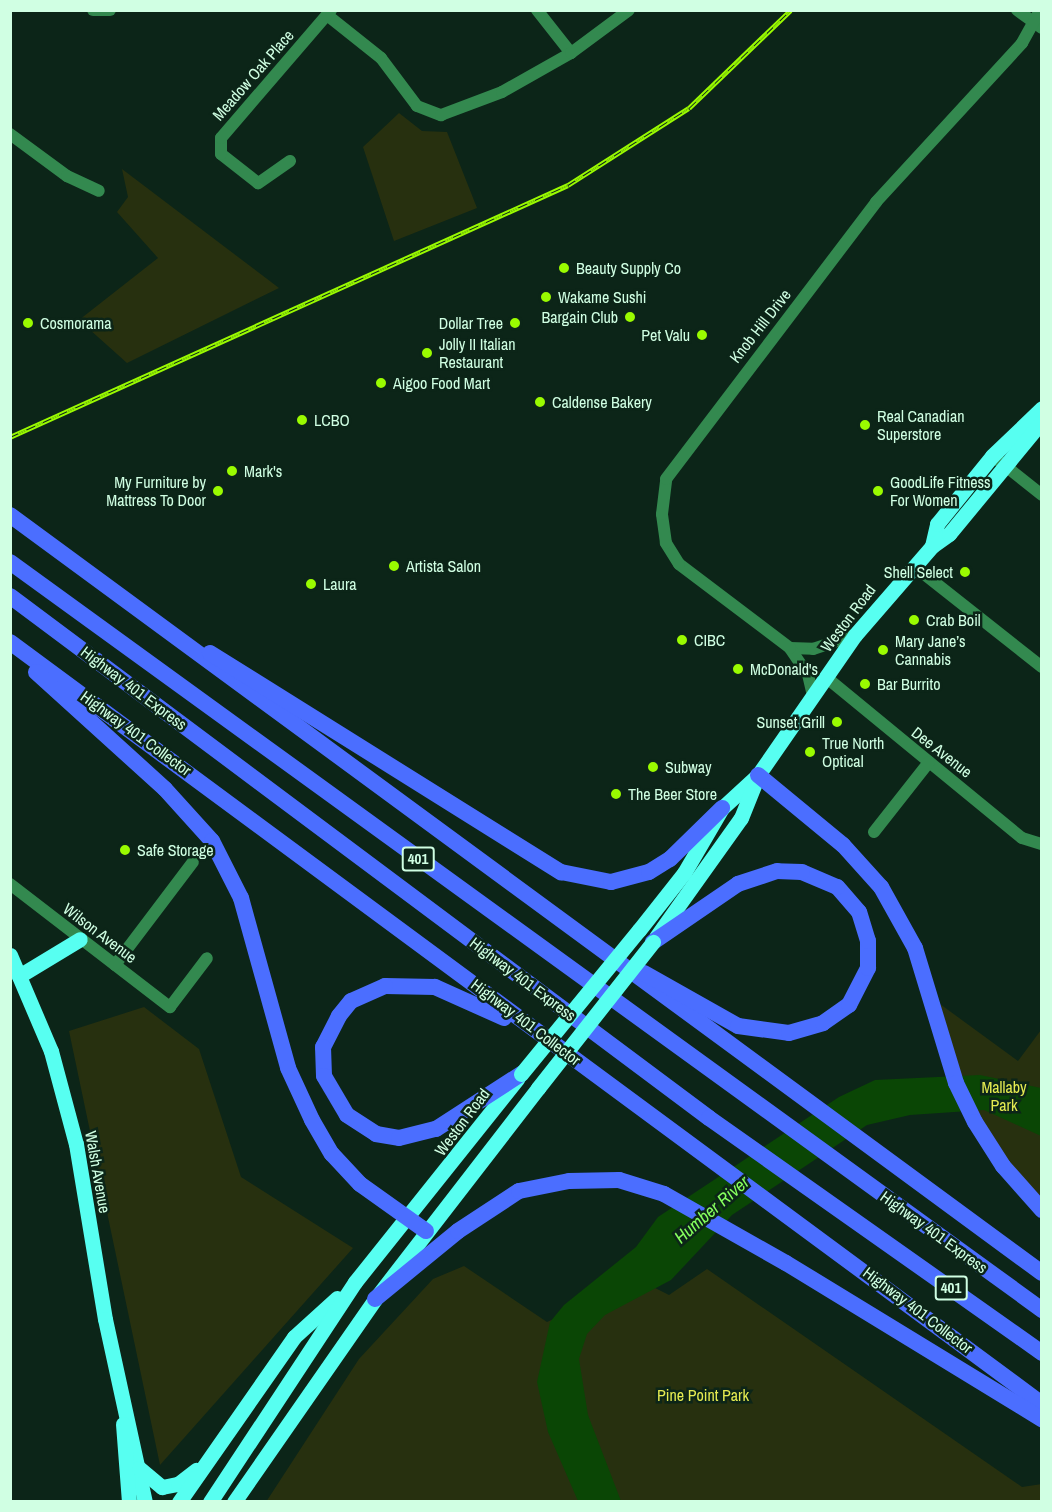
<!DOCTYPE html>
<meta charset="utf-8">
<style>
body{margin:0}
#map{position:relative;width:1052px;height:1512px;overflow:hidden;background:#0c2518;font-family:"Archivo Narrow",sans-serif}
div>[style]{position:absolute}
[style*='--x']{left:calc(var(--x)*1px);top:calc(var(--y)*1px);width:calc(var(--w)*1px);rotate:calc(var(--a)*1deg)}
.green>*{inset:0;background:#27300f}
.water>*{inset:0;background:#0a4605}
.minor>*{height:12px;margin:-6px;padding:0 6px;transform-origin:6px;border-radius:6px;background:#33894f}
.major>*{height:15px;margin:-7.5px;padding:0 7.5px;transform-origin:7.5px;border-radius:7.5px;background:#57fff1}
.highway>*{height:16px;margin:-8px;padding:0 8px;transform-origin:8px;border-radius:8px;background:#4b6eff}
.rail>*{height:5px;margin-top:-2.5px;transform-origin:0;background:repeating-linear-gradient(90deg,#0c2518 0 9px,#9afb00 0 18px);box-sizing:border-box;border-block:2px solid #9afb00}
.major-bridge>*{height:15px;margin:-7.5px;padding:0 7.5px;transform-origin:7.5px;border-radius:7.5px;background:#57fff1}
.dots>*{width:16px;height:16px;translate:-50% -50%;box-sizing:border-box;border:3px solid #0c2518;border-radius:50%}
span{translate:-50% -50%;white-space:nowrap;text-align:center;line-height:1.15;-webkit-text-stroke:5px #0c2518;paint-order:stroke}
.shield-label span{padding:2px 4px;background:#0c2518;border:2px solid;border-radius:4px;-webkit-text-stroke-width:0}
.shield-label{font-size:15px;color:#d0ffe3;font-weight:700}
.street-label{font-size:16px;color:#d0ffe3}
.poi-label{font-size:16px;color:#d0ffe3}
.left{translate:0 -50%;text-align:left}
.right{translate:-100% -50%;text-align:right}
.park-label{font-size:16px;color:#e5eb51}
.water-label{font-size:18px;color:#86ff5e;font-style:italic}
.frame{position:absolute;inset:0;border:12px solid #d0ffe3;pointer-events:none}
</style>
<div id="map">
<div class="green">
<div style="clip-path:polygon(399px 113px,422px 131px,447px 132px,477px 208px,394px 241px,363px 147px)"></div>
<div style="clip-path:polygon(122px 169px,279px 288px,127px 363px,79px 320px,158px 258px,117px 212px,128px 197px)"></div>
<div style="clip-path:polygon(940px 1004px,1018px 1061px,1041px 1030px,1041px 1199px,975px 1122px)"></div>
<div style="clip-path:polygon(144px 1007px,199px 1049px,241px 1177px,353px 1248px,160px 1465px,69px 1031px)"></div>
<div style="clip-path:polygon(464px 1266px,547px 1322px,639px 1280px,669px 1295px,707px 1269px,1022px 1487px,1042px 1484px,1041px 1502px,266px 1502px,359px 1359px,433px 1279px)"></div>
</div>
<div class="water">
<div style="clip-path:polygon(980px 1075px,1041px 1088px,1041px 1136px,984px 1110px,910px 1115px,867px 1125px,732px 1215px,671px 1280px,605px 1315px,587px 1334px,579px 1359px,588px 1415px,621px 1501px,578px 1501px,548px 1432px,537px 1382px,550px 1322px,564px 1305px,636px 1247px,658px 1217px,839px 1097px,875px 1080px)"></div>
</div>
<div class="minor">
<div style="--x:93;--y:10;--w:17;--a:0"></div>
<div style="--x:537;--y:10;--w:55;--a:51.7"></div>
<div style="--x:1017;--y:10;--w:31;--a:36"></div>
<div style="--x:327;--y:15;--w:69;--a:38.5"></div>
<div style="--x:381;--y:58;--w:60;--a:53.1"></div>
<div style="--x:417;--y:106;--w:26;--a:21"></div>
<div style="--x:441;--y:115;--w:65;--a:-20.7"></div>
<div style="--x:502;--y:92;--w:79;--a:-29.5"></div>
<div style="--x:571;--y:53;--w:72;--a:-36.6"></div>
<div style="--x:10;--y:134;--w:71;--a:36.4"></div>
<div style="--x:67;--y:176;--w:35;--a:25"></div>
<div style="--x:290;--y:161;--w:39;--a:145"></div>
<div style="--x:258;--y:183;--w:47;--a:-141.9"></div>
<div style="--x:221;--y:154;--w:16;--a:-90"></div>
<div style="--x:221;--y:138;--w:169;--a:-49.3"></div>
<div style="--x:998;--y:460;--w:56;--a:38.5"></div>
<div style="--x:914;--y:566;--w:163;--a:38.3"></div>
<div style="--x:790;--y:648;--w:23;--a:2"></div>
<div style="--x:813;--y:649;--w:44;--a:-18.4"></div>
<div style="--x:827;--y:678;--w:252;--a:39.4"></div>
<div style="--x:1022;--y:838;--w:21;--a:17"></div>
<div style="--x:813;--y:696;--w:22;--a:-103"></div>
<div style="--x:808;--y:675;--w:32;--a:-124"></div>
<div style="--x:790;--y:648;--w:139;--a:-142.9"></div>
<div style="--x:679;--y:564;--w:25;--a:-122"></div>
<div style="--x:666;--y:543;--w:29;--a:-98"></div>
<div style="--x:662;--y:514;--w:35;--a:-83"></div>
<div style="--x:666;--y:479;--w:348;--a:-52.8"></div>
<div style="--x:876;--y:202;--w:216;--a:-47.4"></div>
<div style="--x:1022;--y:43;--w:38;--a:-61"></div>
<div style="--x:874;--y:832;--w:89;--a:-51.8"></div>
<div style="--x:10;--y:884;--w:202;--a:37.6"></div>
<div style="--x:170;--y:1007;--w:61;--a:-52.9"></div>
<div style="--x:115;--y:965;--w:129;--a:-52.9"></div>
</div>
<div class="major">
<div style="--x:932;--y:546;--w:23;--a:-77"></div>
<div style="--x:937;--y:524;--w:87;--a:-51"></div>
<div style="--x:992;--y:456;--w:69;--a:-43.8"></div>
<div style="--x:639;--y:930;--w:73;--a:-51.7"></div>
<div style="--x:684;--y:873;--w:75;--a:-59.7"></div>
<div style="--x:722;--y:808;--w:49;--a:-42.5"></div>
<div style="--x:758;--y:775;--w:170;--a:-55.3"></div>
<div style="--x:855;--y:635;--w:118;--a:-49.1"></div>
<div style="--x:932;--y:546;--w:21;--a:-35"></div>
<div style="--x:949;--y:534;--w:146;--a:-50.5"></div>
<div style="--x:656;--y:937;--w:146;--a:-54.5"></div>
<div style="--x:741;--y:818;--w:43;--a:-68.2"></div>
<div style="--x:10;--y:955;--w:104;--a:66.9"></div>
<div style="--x:51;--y:1051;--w:96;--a:75"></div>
<div style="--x:76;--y:1144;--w:177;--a:80.6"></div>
<div style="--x:105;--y:1319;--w:187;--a:77.7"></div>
<div style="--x:19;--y:976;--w:71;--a:-31.2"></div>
<div style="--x:123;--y:1424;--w:78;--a:85.6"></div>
<div style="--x:139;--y:1468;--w:30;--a:40"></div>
<div style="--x:162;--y:1487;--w:16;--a:-11"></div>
<div style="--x:178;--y:1484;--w:23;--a:-38"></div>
<div style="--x:179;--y:1502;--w:201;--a:-55.1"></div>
<div style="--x:294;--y:1337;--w:58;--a:-42.2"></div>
<div style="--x:210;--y:1502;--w:263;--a:-56.6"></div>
<div style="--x:355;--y:1282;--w:260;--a:-51.4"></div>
<div style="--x:234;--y:1502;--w:247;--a:-55.2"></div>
<div style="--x:375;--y:1299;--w:267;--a:-52.3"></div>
</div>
<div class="highway">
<div style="--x:10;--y:515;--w:1280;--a:36.3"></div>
<div style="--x:10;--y:562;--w:1275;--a:35.93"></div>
<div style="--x:10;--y:596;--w:872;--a:36.75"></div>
<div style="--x:709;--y:1118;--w:408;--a:35.2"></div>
<div style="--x:10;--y:642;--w:1283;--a:36.44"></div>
<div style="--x:210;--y:653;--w:414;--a:32"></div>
<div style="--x:561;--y:872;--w:51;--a:11.3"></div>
<div style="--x:611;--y:882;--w:39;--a:-15"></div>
<div style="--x:649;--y:872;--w:25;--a:-32"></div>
<div style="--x:670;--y:859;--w:73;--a:-44.4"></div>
<div style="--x:36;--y:672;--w:174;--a:42.2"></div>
<div style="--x:165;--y:789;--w:70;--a:47.9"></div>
<div style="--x:212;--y:841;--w:64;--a:63"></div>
<div style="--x:241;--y:898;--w:176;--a:74.5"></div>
<div style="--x:288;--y:1068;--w:57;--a:65.2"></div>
<div style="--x:312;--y:1120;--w:39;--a:60"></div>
<div style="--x:332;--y:1154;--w:41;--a:47"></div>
<div style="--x:360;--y:1184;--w:81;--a:35.5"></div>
<div style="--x:758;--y:775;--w:110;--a:39.5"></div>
<div style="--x:843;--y:845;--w:57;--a:47.9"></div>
<div style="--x:881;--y:887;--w:70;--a:60.9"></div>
<div style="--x:915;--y:948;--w:141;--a:73.1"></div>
<div style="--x:956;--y:1083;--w:43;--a:64"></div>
<div style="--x:975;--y:1122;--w:52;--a:57.5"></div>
<div style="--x:1003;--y:1166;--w:59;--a:48.4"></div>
<div style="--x:644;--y:973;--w:108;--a:29.4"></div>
<div style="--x:738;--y:1026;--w:51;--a:7.8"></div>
<div style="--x:789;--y:1033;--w:35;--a:-16"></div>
<div style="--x:823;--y:1023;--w:32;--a:-35"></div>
<div style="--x:849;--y:1005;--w:42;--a:-62.8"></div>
<div style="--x:868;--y:968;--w:27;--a:-90"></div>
<div style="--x:868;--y:941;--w:30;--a:-107"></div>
<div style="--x:859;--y:912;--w:33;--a:-131"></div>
<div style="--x:837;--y:887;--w:38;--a:-157"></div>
<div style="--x:802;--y:872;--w:25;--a:-178"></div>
<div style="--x:777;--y:871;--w:41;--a:161.6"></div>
<div style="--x:738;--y:884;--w:103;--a:145.7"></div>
<div style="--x:504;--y:1018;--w:76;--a:-155.8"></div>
<div style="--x:435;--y:987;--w:50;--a:-178.9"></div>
<div style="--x:385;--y:986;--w:37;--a:156"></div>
<div style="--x:351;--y:1001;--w:19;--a:129"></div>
<div style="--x:339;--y:1016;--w:35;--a:117"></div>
<div style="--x:323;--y:1047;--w:29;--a:88"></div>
<div style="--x:324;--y:1076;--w:45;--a:59.5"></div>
<div style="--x:347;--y:1115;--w:35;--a:33"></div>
<div style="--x:376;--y:1134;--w:23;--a:10"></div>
<div style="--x:399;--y:1138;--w:38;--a:-14"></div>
<div style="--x:436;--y:1129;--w:101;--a:-32.9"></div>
<div style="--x:375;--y:1299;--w:107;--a:-39.3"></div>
<div style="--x:458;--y:1231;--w:73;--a:-33.3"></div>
<div style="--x:519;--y:1191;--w:51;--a:-11.3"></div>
<div style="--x:569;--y:1181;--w:50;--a:-1.1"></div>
<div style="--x:619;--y:1180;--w:47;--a:17.3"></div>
<div style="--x:664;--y:1194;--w:140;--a:29.5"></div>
<div style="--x:786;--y:1263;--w:300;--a:31.4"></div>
</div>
<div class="rail">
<div style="--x:10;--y:437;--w:612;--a:-24.3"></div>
<div style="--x:568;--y:185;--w:143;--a:-32.5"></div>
<div style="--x:689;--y:108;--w:141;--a:-43.9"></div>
</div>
<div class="major-bridge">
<div style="--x:521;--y:1074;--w:186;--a:-50.7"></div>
<div style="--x:538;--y:1088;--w:186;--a:-51.8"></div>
</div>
<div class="dots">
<div style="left:564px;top:268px;background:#9afb00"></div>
<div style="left:546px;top:297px;background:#9afb00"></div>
<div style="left:630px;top:317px;background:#9afb00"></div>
<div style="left:28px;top:323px;background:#9afb00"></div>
<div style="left:515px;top:323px;background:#9afb00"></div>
<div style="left:702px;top:335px;background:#9afb00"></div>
<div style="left:427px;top:353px;background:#9afb00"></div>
<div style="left:381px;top:383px;background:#9afb00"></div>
<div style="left:540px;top:402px;background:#9afb00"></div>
<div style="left:302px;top:420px;background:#9afb00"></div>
<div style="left:865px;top:425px;background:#9afb00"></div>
<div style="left:232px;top:471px;background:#9afb00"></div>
<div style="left:218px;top:491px;background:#9afb00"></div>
<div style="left:878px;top:491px;background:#9afb00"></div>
<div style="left:394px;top:566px;background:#9afb00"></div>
<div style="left:965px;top:572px;background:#9afb00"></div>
<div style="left:311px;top:584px;background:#9afb00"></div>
<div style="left:914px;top:620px;background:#9afb00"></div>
<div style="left:682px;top:640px;background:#9afb00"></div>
<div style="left:883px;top:650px;background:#9afb00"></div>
<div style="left:738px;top:669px;background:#9afb00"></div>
<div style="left:865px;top:684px;background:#9afb00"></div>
<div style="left:837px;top:722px;background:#9afb00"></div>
<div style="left:810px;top:752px;background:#9afb00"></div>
<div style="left:653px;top:767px;background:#9afb00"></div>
<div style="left:616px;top:794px;background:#9afb00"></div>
<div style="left:125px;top:850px;background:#9afb00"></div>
</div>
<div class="shield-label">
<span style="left:418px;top:859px">401</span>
<span style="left:951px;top:1288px">401</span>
</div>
<div class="street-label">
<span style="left:253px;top:75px;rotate:-49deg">Meadow Oak Place</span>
<span style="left:760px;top:326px;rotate:-52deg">Knob Hill Drive</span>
<span style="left:848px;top:618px;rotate:-53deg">Weston Road</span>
<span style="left:134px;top:688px;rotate:37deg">Highway 401 Express</span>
<span style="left:136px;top:733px;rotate:36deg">Highway 401 Collector</span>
<span style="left:942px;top:752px;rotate:38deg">Dee Avenue</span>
<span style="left:100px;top:933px;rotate:37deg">Wilson Avenue</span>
<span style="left:523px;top:979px;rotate:37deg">Highway 401 Express</span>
<span style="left:526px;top:1022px;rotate:37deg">Highway 401 Collector</span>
<span style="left:462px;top:1122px;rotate:-53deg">Weston Road</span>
<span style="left:98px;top:1172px;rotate:80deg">Walsh Avenue</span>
<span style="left:934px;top:1232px;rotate:36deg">Highway 401 Express</span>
<span style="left:918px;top:1310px;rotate:37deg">Highway 401 Collector</span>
</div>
<div class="poi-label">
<span class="left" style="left:576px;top:268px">Beauty Supply Co</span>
<span class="left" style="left:558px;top:297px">Wakame Sushi</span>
<span class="right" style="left:618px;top:317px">Bargain Club</span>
<span class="left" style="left:40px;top:323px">Cosmorama</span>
<span class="right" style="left:503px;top:323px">Dollar Tree</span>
<span class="right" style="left:690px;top:335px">Pet Valu</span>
<span class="left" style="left:439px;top:353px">Jolly II Italian<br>Restaurant</span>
<span class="left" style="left:393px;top:383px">Aigoo Food Mart</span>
<span class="left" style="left:552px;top:402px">Caldense Bakery</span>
<span class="left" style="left:877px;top:425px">Real Canadian<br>Superstore</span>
<span class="left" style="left:314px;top:420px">LCBO</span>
<span class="left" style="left:244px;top:471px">Mark's</span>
<span class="right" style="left:206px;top:491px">My Furniture by<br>Mattress To Door</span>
<span class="left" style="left:890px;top:491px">GoodLife Fitness<br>For Women</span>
<span class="left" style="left:406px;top:566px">Artista Salon</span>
<span class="right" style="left:953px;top:572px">Shell Select</span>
<span class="left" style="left:323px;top:584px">Laura</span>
<span class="left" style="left:926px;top:620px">Crab Boil</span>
<span class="left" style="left:694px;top:640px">CIBC</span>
<span class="left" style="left:895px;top:650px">Mary Jane’s<br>Cannabis</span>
<span class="left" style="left:750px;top:669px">McDonald's</span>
<span class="left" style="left:877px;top:684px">Bar Burrito</span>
<span class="right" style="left:825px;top:722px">Sunset Grill</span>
<span class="left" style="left:822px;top:752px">True North<br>Optical</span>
<span class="left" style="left:665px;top:767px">Subway</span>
<span class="left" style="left:628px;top:794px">The Beer Store</span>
<span class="left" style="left:137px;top:850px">Safe Storage</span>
</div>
<div class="park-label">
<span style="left:1004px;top:1096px">Mallaby<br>Park</span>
<span style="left:703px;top:1395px">Pine Point Park</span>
</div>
<div class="water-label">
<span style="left:712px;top:1210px;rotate:-41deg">Humber River</span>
</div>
<div class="frame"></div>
</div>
